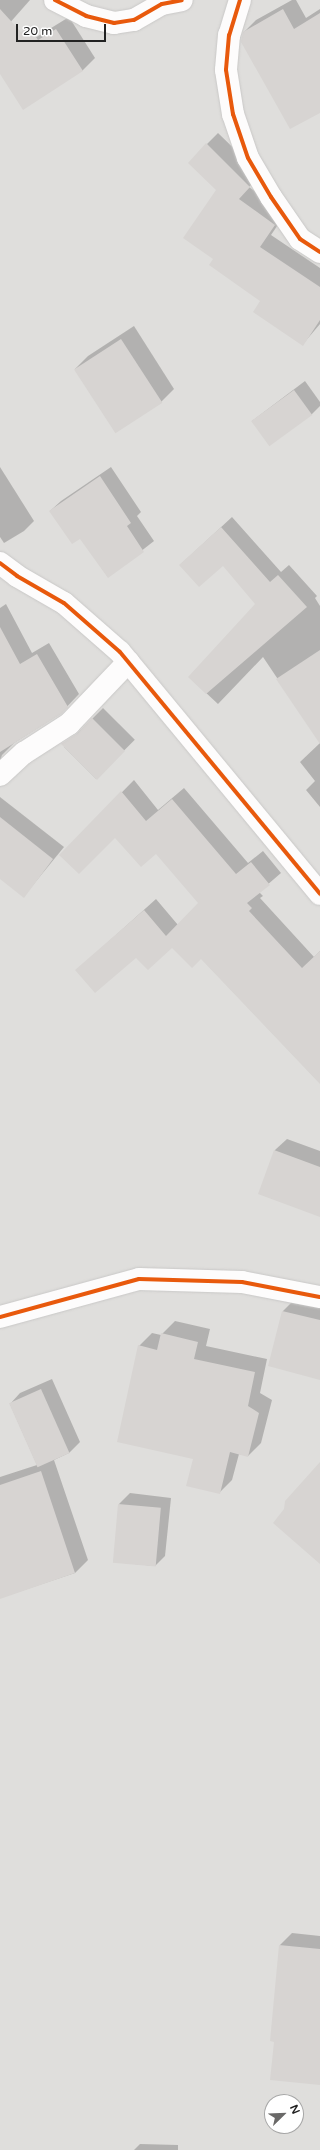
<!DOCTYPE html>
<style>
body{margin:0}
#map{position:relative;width:320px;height:2150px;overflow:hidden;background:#f0eeeb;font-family:"Varela Round",sans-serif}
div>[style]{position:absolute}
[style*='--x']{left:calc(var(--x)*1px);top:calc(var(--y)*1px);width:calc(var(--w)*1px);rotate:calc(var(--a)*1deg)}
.residential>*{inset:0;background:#dfdedc}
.shadow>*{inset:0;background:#0003;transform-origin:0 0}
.building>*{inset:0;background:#d7d4d2;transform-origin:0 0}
.roads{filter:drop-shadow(0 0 1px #c9c8c7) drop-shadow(0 0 1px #c9c8c7)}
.street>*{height:22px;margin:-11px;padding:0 11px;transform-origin:11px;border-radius:11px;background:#fdfcfc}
.cycleway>*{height:4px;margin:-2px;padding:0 2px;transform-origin:2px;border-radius:2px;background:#e8590c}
span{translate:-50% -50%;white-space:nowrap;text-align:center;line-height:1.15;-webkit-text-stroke:3px #fff;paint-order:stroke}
.north{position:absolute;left:264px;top:2094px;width:40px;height:40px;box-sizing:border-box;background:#fff;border:1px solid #a7a7a7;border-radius:50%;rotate:67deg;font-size:11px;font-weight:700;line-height:16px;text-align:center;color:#222}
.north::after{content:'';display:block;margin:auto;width:14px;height:18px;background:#6a6968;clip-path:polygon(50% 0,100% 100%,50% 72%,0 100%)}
.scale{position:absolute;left:16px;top:24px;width:90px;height:18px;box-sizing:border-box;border:2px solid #222;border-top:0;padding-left:5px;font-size:12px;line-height:14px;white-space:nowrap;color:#222;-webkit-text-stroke:3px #fff;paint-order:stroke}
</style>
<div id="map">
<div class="residential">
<div style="clip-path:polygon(evenodd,0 0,320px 0,320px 2150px,0 2150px,0 0,272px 2102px,296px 2102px,296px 2126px,272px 2126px,272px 2102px)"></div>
</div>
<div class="shadow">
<div style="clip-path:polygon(0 0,30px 0,0 34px)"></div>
<div style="clip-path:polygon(292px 0,296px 0,306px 18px,320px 9px,320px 111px,244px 32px,256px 20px)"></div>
<div style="clip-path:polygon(69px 17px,95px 58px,82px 71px,0 72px,0 63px,9px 54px)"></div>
<div style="clip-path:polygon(218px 133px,261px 175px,249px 187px,286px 213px,271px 235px,320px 268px,320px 324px,303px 344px,262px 301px,215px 259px,217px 190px,207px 144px)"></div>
<div style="clip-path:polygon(134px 326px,174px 389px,161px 402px,75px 369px,88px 356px)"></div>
<div style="clip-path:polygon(305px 381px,320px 402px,320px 406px,311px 415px,252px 421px)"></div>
<div style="clip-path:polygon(0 467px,34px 521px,24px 531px,4px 543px,0 537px)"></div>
<div style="clip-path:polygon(111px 467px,141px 512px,137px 516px,154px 541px,108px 577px,80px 537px,50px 511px,61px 501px)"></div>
<div style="clip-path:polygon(232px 517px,281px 572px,289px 565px,317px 596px,315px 598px,320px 606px,320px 742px,263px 657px,218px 704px,189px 677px,257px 604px,223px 564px,180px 565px)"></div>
<div style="clip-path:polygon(6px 604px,32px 653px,49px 643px,79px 694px,60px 714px,14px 743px,2px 755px,0 761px,0 608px)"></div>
<div style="left:103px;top:708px;width:45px;height:55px;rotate:45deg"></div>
<div style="clip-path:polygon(320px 743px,320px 807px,306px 790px,315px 781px,300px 762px)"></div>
<div style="clip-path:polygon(134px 780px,158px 810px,184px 788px,248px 863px,263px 851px,281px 873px,259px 892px,263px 896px,260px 898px,314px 957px,320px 951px,320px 1083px,201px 958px,172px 947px,77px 970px,156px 899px,178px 925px,200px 903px,156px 852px,116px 836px,60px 855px)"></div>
<div style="clip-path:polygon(0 797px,64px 847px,24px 896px,0 878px)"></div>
<div style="clip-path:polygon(287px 1139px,320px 1151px,320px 1216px,260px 1194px,275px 1150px)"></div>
<div style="clip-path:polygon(296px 1298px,320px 1304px,320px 1379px,269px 1365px,283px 1311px)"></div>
<div style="clip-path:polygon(175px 1321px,210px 1329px,206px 1346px,267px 1359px,260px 1393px,272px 1400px,261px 1443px,248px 1456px,239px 1454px,232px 1480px,219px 1493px,194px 1458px,139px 1346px,152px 1333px,161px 1335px)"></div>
<div style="clip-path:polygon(52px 1379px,80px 1442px,69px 1453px,54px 1460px,88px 1560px,75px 1573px,0 1598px,0 1477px,37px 1465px,10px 1404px,20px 1393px)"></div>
<div style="clip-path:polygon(130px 1493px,171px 1498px,165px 1556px,155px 1566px,114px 1562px,119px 1504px)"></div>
<div style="clip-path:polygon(292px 1933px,320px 1936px,320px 2084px,276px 2041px,280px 1945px)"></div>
<div style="clip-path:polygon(140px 2144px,178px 2145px,178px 2150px,134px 2150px)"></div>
</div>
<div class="building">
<div style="clip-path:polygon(0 9px,21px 32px,29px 27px,38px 40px,56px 29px,83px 71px,23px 110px,0 74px)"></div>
<div style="clip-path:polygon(283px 9px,294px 29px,320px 13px,320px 113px,290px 129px,241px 42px,243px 32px)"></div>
<div style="clip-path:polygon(206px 143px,250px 187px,239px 199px,275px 225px,260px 247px,320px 287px,320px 320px,303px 346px,253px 312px,260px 301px,209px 265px,213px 259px,183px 238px,216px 190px,188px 163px)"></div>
<div style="left:121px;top:339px;width:76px;height:56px;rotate:57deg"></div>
<div style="left:294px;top:390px;width:31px;height:53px;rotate:54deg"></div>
<div style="clip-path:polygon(100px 476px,131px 523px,127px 526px,144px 552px,108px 578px,80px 539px,72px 544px,49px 511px)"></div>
<div style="clip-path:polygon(221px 527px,270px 582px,278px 575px,307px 607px,206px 694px,188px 677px,255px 604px,223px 566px,199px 587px,179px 565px)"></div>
<div style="clip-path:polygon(0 627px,20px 664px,37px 654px,68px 707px,61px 714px,0 752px)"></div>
<div style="clip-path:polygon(320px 650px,320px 744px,276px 679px)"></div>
<div style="clip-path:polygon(92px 718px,125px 751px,97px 780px,61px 744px,78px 733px)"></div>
<div style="clip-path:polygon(121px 791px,146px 821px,172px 799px,236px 874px,251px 862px,270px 885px,247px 903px,252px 908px,249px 911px,302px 968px,320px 951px,320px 1084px,201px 959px,192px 968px,172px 948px,148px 970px,136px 958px,95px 993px,75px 970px,144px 910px,166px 936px,198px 903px,156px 854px,141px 867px,115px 838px,79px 874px,59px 855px)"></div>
<div style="clip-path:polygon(0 817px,53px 859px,24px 898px,0 879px)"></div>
<div style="clip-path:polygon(274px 1150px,320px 1167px,320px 1217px,258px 1194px)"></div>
<div style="clip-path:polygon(282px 1311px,320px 1320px,320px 1380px,268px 1366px)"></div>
<div style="clip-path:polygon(161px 1333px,198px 1342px,194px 1359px,255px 1372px,248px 1406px,259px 1413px,248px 1457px,230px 1452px,220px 1494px,186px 1486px,193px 1459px,117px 1442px,138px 1345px,157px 1350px)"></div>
<div style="left:41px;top:1389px;width:70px;height:35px;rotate:66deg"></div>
<div style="clip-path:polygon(320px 1462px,320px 1564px,273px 1523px,284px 1509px,285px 1501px)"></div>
<div style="clip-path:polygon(41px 1471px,75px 1573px,0 1599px,0 1485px)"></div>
<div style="left:118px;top:1504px;width:43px;height:59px;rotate:5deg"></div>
<div style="clip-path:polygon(279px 1945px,320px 1949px,320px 2085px,270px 2080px,274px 2042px,270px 2041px)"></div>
</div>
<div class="roads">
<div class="street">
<div style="--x:55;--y:0;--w:35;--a:27"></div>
<div style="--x:86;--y:16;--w:29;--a:14"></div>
<div style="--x:114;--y:23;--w:20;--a:-9"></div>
<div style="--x:134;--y:20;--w:32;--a:-30"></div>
<div style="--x:162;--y:4;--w:20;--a:-11"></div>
<div style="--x:240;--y:0;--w:37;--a:107"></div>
<div style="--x:229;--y:35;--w:35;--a:95"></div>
<div style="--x:226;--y:70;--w:45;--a:81"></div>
<div style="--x:233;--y:114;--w:46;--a:71.2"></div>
<div style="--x:248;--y:158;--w:45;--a:59.5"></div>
<div style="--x:271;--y:197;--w:51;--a:55.4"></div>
<div style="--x:300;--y:239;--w:24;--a:33"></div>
<div style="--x:0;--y:563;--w:21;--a:37"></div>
<div style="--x:17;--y:576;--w:54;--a:29.9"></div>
<div style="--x:64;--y:603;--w:74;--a:41.2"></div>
<div style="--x:120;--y:652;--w:314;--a:50.4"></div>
<div style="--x:0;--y:775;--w:33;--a:-43"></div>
<div style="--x:24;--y:753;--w:54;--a:-32.8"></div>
<div style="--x:69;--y:724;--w:86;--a:-46.4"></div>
<div style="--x:0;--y:1317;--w:144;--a:-15.3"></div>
<div style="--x:139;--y:1279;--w:103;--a:1.7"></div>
<div style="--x:242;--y:1282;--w:79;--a:10.9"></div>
</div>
</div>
<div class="cycleway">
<div style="--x:55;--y:0;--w:35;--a:27"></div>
<div style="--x:86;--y:16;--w:29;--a:14"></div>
<div style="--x:114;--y:23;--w:20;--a:-9"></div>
<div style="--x:134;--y:20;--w:32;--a:-30"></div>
<div style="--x:162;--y:4;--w:20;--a:-11"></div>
<div style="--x:240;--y:0;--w:37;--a:107"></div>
<div style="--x:229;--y:35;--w:35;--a:95"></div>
<div style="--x:226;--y:70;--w:45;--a:81"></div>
<div style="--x:233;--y:114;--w:46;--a:71.2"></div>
<div style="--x:248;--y:158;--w:45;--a:59.5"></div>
<div style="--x:271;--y:197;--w:51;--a:55.4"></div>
<div style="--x:300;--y:239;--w:24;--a:33"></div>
<div style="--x:0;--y:563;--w:21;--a:37"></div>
<div style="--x:17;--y:576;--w:54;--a:29.9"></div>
<div style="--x:64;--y:603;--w:74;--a:41.2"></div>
<div style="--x:120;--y:652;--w:314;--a:50.4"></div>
<div style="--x:0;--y:1317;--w:144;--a:-15.3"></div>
<div style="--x:139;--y:1279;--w:103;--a:1.7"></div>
<div style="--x:242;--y:1282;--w:79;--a:10.9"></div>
</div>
<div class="north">N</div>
<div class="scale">20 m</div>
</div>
